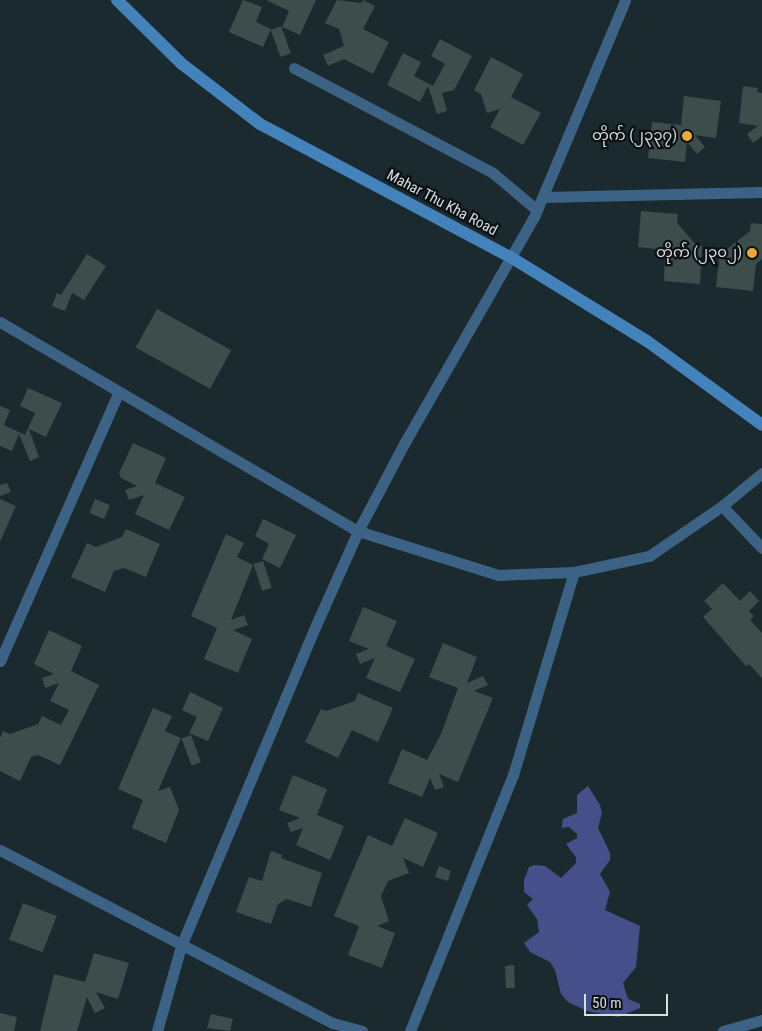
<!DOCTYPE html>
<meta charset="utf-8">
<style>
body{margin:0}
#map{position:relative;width:762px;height:1031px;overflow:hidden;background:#1b2a2e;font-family:"Roboto Condensed","Noto Sans Myanmar",sans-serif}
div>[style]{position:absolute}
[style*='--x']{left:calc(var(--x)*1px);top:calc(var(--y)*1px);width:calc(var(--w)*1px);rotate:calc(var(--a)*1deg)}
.water>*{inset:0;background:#474f8b}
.building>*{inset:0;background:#3c4d4b;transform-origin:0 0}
.street>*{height:11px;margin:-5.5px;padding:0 5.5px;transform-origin:5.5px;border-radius:5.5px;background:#3c6285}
.secondary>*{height:12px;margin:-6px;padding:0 6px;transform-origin:6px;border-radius:6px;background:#4382ba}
.dots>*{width:14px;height:14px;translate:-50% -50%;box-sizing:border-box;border:2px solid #0b1113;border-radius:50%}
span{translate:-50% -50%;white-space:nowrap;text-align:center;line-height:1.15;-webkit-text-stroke:4.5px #0b1113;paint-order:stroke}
.poi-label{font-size:15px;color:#d5dee1}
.right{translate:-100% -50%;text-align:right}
.street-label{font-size:15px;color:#d5dee1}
.scale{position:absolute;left:584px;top:994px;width:84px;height:22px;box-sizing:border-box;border:2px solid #d5dee1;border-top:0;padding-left:6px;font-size:15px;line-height:18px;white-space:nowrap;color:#d5dee1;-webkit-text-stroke:4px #0b1113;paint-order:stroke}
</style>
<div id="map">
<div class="water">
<div style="clip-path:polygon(588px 786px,600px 805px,602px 813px,598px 828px,610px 853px,610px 860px,600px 874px,610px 892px,605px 910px,640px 926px,636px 967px,623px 983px,628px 999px,640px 1004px,640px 1008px,618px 1017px,587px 1011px,568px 1002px,561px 994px,555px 970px,550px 962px,530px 952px,524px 943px,539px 932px,537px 919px,527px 905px,533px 899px,524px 892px,524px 880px,529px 867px,534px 865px,545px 866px,561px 878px,576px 863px,576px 857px,566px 844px,577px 838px,577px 834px,569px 827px,562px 828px,562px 824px,563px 819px,577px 813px,577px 795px)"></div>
</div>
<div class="building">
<div style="clip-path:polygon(243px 0,262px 7px,256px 22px,271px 29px,263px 47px,229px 32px)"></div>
<div style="clip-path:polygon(266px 0,316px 0,300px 35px,282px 27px,289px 11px)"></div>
<div style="clip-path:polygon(337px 0,361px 3px,363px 0,375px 6px,363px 29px,389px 42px,373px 74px,344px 59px,328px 66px,323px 55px,344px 46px,339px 29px,325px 23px)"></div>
<div style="left:281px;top:26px;width:29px;height:11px;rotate:70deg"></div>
<div style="clip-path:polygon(440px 39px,472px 56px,454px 90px,442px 93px,447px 111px,437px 114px,428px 86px,420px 102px,387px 85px,403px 53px,421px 62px,414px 76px,433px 86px,445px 64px,431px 56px)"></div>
<div style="clip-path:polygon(491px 57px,523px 74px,511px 97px,541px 113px,523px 145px,490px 127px,500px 109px,487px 113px,481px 94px,474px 90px)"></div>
<div style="clip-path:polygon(743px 86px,758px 88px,757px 92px,762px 93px,762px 136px,753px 143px,747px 134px,758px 126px,739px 123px)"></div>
<div style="clip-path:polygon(684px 96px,721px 101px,716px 138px,695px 135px,705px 147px,697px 154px,687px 142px,685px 162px,648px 158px,652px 122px,681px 125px)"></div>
<div style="clip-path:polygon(641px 211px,678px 214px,677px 223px,697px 246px,702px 246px,700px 284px,664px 281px,665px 250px,638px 247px)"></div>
<div style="clip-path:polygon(751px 223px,762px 224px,762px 259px,756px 264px,753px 291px,716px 287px,720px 250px,726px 250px,750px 231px)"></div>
<div style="clip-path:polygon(87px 254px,106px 266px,84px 300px,72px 293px,65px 311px,52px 306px,57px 293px,61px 295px)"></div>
<div style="left:157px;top:309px;width:85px;height:44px;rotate:29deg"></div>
<div style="clip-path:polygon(28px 388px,62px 403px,46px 437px,29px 429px,39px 457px,30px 461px,19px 434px,12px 451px,0 446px,0 406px,10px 410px,4px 425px,25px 435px,35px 413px,20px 406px)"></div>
<div style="clip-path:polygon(133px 443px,166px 458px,155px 483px,185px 497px,169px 530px,135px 514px,144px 495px,129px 500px,125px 490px,137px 486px,121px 478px,119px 473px)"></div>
<div style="clip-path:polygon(7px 483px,11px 492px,0 496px,0 485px)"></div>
<div style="clip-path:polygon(0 499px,16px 506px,0 542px)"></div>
<div style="left:95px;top:499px;width:16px;height:15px;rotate:22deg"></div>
<div style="clip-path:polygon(263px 519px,296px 535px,280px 568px,262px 559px,269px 544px,255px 536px)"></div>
<div style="clip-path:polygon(126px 529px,160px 544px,146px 577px,124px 568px,114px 571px,105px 592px,71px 577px,87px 543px,96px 547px,122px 537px)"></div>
<div style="clip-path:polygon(226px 534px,244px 543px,237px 557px,253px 565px,231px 620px,244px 615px,248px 625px,233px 630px,252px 639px,238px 673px,204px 659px,217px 628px,191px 616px)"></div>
<div style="left:263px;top:561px;width:28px;height:10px;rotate:72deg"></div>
<div style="clip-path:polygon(723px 583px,740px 601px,750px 591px,759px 601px,749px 611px,754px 616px,750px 620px,762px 633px,762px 678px,749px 664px,746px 666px,703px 617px,712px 609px,704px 601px)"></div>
<div style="clip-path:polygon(363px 607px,397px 621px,386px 646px,415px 659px,400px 692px,366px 678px,375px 658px,360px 664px,356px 654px,369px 649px,349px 641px)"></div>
<div style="clip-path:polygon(49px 630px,82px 646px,71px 671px,99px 685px,60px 765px,38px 755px,31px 757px,20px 781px,0 771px,0 738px,3px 731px,10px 734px,38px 724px,42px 716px,61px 725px,69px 710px,50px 701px,59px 683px,45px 688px,42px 678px,54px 674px,34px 664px)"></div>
<div style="clip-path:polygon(443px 643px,477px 657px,467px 683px,483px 676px,488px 685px,474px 691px,493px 698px,458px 782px,439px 774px,444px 787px,435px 790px,430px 778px,422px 797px,388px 783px,402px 749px,427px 760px,441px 734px,458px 688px,429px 677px)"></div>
<div style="clip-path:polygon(190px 692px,223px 708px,208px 741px,189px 733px,197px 717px,182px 710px)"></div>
<div style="clip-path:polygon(358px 693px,393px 708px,378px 742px,352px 730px,338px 758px,305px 742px,321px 709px,326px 711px,355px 701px)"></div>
<div style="clip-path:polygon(153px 708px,172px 716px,165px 731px,181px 738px,158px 791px,170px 787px,179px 810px,166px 843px,132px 828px,143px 800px,118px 789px)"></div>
<div style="left:191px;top:735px;width:29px;height:10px;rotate:70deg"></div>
<div style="clip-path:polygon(293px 775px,327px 789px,317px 815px,344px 826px,330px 860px,296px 845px,303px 828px,291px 832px,287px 823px,300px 818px,279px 810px)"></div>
<div style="clip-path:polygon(405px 818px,438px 833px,423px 867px,403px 858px,409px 873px,388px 881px,381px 896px,389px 921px,377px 926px,395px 933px,382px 968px,348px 955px,359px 926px,334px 916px,368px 835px,392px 846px)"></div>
<div style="clip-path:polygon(271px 851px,282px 855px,281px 858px,322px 873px,311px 907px,287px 899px,278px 904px,271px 924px,236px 912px,249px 877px,262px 881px)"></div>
<div style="clip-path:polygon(439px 866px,451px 871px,448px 881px,435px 877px)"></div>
<div style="left:23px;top:903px;width:36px;height:39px;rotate:21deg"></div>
<div style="clip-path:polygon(94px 953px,129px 963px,118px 999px,96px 992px,105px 1008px,95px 1013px,87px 997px,77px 1031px,40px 1031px,54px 974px,85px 982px)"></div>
<div style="left:514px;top:965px;width:23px;height:9px;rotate:88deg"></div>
<div style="clip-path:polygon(0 1013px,17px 1017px,14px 1031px,0 1031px)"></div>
<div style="clip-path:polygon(211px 1014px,233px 1019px,230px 1031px,207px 1028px)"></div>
</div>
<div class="street">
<div style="--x:294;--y:68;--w:225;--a:27.8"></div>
<div style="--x:493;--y:173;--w:57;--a:40.1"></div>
<div style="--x:544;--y:197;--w:218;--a:-1.3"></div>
<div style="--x:0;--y:322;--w:415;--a:30.3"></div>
<div style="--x:358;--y:531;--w:147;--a:17.4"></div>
<div style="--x:498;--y:575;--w:76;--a:-2.3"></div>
<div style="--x:574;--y:572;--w:77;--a:-12"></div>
<div style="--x:649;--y:556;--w:88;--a:-34.4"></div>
<div style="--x:722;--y:506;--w:52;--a:-39.5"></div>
<div style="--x:722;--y:506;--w:58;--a:46.4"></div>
<div style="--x:0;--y:661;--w:293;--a:-66.2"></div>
<div style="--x:0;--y:850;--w:375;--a:27.5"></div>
<div style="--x:333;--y:1023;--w:30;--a:15"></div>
<div style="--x:157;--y:1031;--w:88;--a:-74.2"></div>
<div style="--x:181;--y:946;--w:348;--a:-67.2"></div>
<div style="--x:316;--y:625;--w:103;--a:-65.9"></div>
<div style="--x:358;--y:531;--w:101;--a:-62.2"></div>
<div style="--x:405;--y:442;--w:259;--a:-60.2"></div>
<div style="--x:534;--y:217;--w:235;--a:-67.2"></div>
<div style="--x:410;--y:1031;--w:276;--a:-68.1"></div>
<div style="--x:513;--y:775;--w:212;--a:-73.3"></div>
<div style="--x:723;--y:1031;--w:41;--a:-15.8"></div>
</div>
<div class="secondary">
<div style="--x:117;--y:0;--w:91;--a:44.6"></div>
<div style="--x:182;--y:64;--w:98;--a:37.6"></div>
<div style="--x:260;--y:124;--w:285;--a:28"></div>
<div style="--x:512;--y:258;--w:158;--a:31.6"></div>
<div style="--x:647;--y:341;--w:142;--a:36.1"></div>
</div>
<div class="dots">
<div style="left:687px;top:136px;background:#eda83b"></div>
<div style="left:752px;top:253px;background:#eda83b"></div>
</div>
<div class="poi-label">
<span class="right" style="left:677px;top:136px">တိုက် (၂၃၃၇)</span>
<span class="right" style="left:742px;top:253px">တိုက် (၂၃၀၂)</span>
</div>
<div class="street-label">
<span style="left:442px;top:203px;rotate:28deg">Mahar Thu Kha Road</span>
</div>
<div class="scale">50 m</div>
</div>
